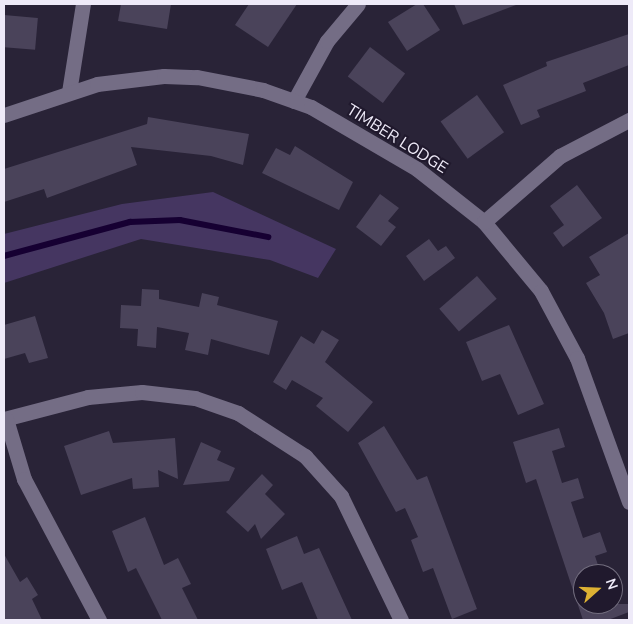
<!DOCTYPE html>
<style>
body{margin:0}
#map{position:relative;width:633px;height:624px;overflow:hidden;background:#292337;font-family:"Nunito Sans",sans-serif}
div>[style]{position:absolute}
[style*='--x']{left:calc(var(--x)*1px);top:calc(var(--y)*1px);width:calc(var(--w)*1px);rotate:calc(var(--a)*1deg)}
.green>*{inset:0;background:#453661}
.stream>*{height:5.5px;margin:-2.75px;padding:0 2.75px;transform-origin:2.75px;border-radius:2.75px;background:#160032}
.building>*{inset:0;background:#4a435a;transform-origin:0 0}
.street>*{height:15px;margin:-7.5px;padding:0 7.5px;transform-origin:7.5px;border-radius:7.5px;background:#746d85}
span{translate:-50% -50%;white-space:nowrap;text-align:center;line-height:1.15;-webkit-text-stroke:4px #20192d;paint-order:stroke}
.street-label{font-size:16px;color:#eeeaf8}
.frame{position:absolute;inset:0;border:5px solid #eeeaf8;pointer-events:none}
.north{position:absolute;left:573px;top:564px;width:50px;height:50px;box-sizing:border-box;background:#20192d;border:1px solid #726d7e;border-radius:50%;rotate:70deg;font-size:14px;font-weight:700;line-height:20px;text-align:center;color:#eeeaf8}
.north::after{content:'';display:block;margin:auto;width:18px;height:22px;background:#ddb133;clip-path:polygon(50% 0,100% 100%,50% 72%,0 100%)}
</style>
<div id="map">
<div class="green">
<div style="clip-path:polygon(213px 192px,336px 249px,318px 278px,270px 260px,141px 239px,4px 283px,4px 234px,122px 204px)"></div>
</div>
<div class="stream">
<div style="--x:4;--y:256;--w:131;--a:-15.1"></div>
<div style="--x:130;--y:222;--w:50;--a:-2.3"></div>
<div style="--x:180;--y:220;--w:90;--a:10.9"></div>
</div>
<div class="building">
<div style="clip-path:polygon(121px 4px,171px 4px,167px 29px,118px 21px)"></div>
<div style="clip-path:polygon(249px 4px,297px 4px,268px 47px,235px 25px)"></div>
<div style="clip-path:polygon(417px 4px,423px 4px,440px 30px,407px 51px,388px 22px)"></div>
<div style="clip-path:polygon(454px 4px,516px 4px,516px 5px,463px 25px)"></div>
<div style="left:4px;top:15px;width:34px;height:32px;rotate:5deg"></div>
<div style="clip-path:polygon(629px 34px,629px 65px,583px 83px,586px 91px,537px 110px,540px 117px,521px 125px,503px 85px,547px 66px,546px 62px)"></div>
<div style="left:370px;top:47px;width:44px;height:37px;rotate:37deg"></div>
<div style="left:477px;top:95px;width:46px;height:45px;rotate:54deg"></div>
<div style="clip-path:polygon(148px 117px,249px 134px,243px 165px,211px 156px,131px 147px,137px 165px,47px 198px,44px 189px,4px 202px,4px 169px,147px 124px)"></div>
<div style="clip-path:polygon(295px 146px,353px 182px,339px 210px,262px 173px,276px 148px,290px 155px)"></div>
<div style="clip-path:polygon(577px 185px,602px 218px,563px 247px,553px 233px,564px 225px,550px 206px)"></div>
<div style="clip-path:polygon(380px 194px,399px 208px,388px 221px,396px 227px,381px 246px,356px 227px)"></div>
<div style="clip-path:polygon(629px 233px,629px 333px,613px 339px,604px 313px,586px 283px,600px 275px,589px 257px)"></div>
<div style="clip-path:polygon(429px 239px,438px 251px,446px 246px,455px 258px,424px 281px,406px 256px)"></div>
<div style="left:477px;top:276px;width:30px;height:50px;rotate:49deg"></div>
<div style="clip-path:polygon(142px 289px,159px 290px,159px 299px,199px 307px,202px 293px,219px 297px,217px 305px,278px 321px,269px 355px,211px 339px,208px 355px,185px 350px,189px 333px,157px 327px,156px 348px,137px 346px,138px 329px,120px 328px,121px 305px,141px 306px)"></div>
<div style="clip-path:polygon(35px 316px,48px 358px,29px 363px,25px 353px,4px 359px,4px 325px)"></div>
<div style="clip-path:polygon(509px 325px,544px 404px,518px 415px,500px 374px,482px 381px,466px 342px)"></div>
<div style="clip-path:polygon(322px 330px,339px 340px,325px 362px,373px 402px,348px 432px,316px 406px,323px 398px,292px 380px,286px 390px,273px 382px,301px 336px,314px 344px)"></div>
<div style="clip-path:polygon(384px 426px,417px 480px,427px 476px,477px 609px,452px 619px,433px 568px,423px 572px,411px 540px,418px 537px,405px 508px,396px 512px,358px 443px)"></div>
<div style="clip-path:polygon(559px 428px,565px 447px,552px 451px,562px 483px,578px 478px,584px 498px,571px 502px,583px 538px,600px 532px,607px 552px,595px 556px,601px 574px,583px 574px,583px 604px,629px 604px,629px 612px,608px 620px,583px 620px,536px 479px,526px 483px,513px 442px)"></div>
<div style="clip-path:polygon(109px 431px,113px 443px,175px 438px,178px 479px,158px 470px,159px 487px,133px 489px,132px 478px,81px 495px,64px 446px)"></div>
<div style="clip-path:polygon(201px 442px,221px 451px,217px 460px,235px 468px,229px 481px,183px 485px)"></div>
<div style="clip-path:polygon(262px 474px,273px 485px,265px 494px,285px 514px,261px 539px,255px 524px,248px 532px,226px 512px)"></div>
<div style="clip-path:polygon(145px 517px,164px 565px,178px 558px,191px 584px,182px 588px,198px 620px,162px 620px,136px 568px,128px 572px,112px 531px)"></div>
<div style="clip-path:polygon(297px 536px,304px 554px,319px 548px,352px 620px,318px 620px,302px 582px,282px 590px,266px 549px)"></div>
<div style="clip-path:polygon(4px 554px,20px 582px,27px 577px,38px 595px,32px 599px,42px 620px,4px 620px)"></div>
</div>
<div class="street">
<div style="--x:69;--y:92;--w:89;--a:-81"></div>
<div style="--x:294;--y:101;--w:68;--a:-61.2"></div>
<div style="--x:327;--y:41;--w:48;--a:-50"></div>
<div style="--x:4;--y:115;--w:98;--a:-18.4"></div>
<div style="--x:97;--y:84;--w:67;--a:-6.8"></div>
<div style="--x:164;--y:76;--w:33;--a:2"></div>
<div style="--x:197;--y:77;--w:67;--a:11.1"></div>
<div style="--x:263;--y:90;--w:51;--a:19.5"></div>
<div style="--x:311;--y:107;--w:123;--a:30.3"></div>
<div style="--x:417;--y:169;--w:85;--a:38.3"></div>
<div style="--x:484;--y:222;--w:89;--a:50.4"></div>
<div style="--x:541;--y:291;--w:76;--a:61.8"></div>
<div style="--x:577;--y:358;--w:153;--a:70.1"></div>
<div style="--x:484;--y:222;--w:101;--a:-41"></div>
<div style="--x:560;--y:156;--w:78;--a:-27.6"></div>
<div style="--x:4;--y:419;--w:87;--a:-14.7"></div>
<div style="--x:88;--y:397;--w:54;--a:-5.3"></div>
<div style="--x:142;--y:392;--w:53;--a:6.5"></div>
<div style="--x:195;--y:398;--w:46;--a:19.2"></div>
<div style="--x:238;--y:413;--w:80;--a:32.7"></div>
<div style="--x:305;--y:456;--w:54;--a:48"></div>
<div style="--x:341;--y:496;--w:138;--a:64.2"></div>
<div style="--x:6;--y:419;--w:63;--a:73.3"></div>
<div style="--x:24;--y:479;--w:160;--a:62"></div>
</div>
<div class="street-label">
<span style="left:397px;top:139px;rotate:32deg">TIMBER LODGE</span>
</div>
<div class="frame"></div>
<div class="north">N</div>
</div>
